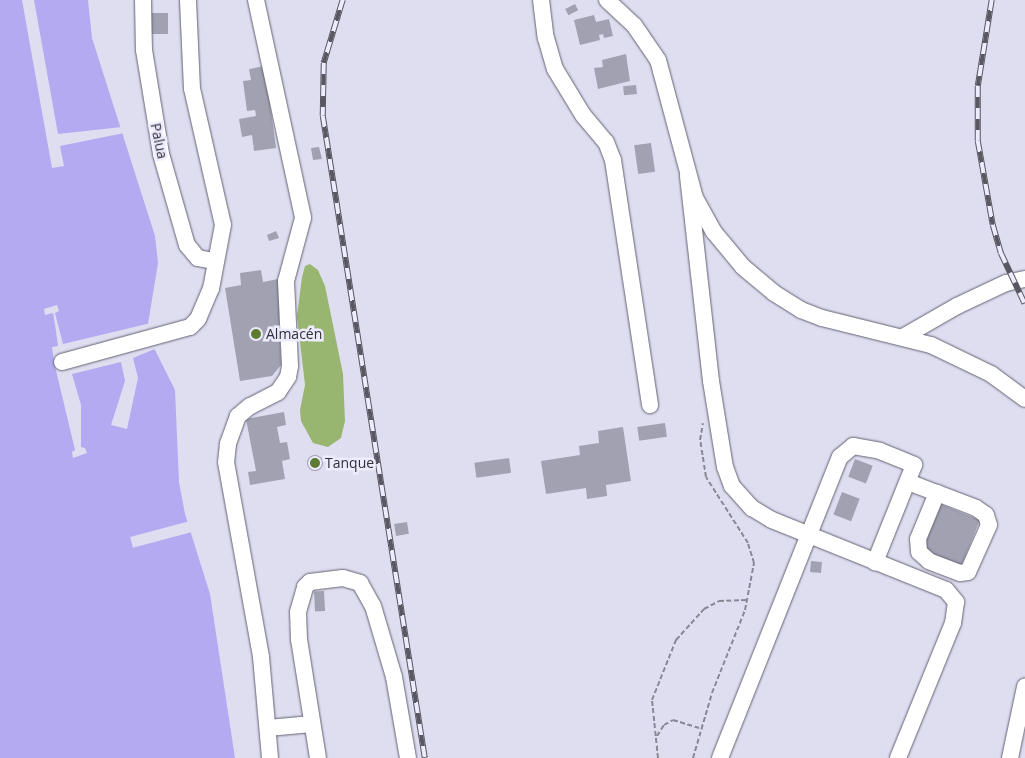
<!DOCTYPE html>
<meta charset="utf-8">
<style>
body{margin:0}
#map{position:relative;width:1025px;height:758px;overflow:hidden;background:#dfdef1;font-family:"Open Sans",sans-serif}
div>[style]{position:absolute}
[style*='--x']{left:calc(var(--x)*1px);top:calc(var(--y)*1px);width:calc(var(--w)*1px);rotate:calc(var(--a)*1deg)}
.forest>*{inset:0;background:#98b670}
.water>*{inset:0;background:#b3aaf1}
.pier>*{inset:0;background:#dfdef1;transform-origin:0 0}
.building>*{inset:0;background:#a2a1b2;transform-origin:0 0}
.round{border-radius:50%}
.path>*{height:2px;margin-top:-1px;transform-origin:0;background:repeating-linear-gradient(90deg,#888895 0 5px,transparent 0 7.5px)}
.roads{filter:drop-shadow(0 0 1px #636171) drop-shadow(0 0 1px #636171)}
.minor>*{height:16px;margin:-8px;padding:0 8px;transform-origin:8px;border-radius:8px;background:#fff}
.rail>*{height:5.5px;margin-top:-2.75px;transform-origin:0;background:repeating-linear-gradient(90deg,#edebfe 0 11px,#595862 0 22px);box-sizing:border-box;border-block:1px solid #595862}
.dots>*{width:14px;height:14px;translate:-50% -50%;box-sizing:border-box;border:2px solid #edebfe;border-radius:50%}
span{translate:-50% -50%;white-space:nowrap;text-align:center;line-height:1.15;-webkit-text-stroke:5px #edebfe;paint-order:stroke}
.street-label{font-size:14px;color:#303037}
.poi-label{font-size:14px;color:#303037}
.left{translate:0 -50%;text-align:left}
</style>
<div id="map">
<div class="forest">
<div style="clip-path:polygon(310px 264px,318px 270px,325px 286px,343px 374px,345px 421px,341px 438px,328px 447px,313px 443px,301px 421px,300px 410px,305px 385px,297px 316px,302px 277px,305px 266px)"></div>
</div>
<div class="water">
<div style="clip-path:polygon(0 0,88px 0,92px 38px,155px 236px,158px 263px,148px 324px,152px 344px,175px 390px,179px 482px,185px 514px,210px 594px,235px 758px,0 758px)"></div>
</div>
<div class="pier">
<div style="clip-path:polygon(22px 0,34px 0,58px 134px,122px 127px,124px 133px,60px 146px,64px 166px,52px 168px)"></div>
<div style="clip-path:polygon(57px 305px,59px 311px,55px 313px,63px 344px,151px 323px,157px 348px,133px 358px,138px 378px,127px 429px,111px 425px,125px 381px,121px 362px,72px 374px,81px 405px,81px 447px,85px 448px,87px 453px,73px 458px,72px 452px,75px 450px,54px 362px,52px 347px,58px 346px,56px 331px,53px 313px,45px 315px,44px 309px)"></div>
<div style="left:190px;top:521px;width:11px;height:62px;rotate:75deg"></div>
</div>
<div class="building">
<div style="left:575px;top:4px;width:7px;height:11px;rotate:63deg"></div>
<div style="left:168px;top:13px;width:21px;height:17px;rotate:90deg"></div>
<div style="clip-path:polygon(594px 15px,596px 22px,609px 19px,613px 36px,604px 38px,603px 34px,599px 35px,600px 40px,580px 45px,574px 20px)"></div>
<div style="clip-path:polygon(626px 54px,630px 81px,598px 89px,594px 68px,603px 67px,602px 60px)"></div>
<div style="clip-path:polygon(265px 66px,276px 148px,254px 151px,252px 135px,242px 137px,239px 119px,256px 116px,255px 110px,247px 111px,243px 81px,251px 80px,249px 69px)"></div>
<div style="left:636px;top:85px;width:9px;height:13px;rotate:84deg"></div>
<div style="left:651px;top:143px;width:29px;height:17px;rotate:82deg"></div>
<div style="clip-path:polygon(319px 147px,322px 159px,313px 160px,311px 148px)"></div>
<div style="clip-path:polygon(276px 231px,279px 238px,269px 241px,267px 235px)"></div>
<div style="clip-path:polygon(261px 270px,263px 282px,278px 279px,281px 365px,272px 376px,240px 381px,225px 288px,241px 285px,240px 273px)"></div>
<div style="clip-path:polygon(284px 412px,286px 425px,277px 427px,280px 443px,287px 442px,290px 459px,282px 461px,285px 479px,250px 485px,248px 472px,256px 471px,246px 419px)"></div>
<div style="left:665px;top:423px;width:14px;height:28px;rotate:82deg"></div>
<div style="clip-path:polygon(623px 427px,631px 481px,606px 485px,607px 496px,587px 499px,586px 488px,546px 494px,541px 461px,580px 455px,579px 446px,599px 443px,598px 431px)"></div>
<div class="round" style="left:307px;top:455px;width:16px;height:16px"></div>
<div style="left:509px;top:458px;width:15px;height:35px;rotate:82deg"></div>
<div style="left:855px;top:459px;width:19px;height:19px;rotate:21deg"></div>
<div style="left:842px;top:492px;width:19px;height:24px;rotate:21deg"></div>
<div style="left:940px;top:504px;width:43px;height:49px;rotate:22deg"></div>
<div style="left:407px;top:522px;width:12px;height:13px;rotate:81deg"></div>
<div style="left:811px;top:561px;width:11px;height:11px;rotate:5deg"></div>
<div style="left:324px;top:591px;width:20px;height:10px;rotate:87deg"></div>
</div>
<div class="path">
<div style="--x:657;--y:736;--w:13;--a:-58"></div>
<div style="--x:664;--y:725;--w:10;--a:-29"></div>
<div style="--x:673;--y:720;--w:30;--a:17"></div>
<div style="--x:658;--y:758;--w:58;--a:-95.9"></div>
<div style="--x:652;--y:700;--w:65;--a:-68.2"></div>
<div style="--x:676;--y:640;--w:42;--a:-47.9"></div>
<div style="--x:704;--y:609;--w:17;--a:-28"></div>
<div style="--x:719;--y:601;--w:27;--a:-2"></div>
<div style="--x:693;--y:758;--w:68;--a:-73.7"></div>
<div style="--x:712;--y:693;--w:89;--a:-68.3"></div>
<div style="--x:745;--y:610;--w:48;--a:-79.2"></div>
<div style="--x:754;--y:563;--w:21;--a:-107"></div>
<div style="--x:748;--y:543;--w:78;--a:-122.5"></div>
<div style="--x:706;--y:477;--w:37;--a:-99"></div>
<div style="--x:700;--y:440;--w:17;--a:-80"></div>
</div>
<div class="roads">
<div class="minor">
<div style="--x:143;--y:0;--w:50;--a:88.9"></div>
<div style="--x:144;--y:50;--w:105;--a:80.7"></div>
<div style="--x:161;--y:154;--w:95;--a:74.1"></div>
<div style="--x:187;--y:245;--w:17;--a:50"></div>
<div style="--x:198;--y:258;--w:16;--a:11"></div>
<div style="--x:256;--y:0;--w:223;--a:77.8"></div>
<div style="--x:303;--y:218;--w:65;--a:105.1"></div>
<div style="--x:286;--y:281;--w:85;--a:87.3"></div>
<div style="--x:290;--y:366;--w:11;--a:100"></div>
<div style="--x:288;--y:377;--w:18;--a:124"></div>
<div style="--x:278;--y:392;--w:31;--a:153"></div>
<div style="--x:250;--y:406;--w:16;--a:140"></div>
<div style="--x:238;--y:416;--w:30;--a:110"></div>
<div style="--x:228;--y:444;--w:18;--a:96"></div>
<div style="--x:226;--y:462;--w:198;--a:79.8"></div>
<div style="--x:261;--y:657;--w:101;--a:84.9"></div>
<div style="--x:541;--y:0;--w:38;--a:83"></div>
<div style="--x:546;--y:38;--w:32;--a:74"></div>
<div style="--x:555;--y:69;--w:54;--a:58.7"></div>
<div style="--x:583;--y:115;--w:35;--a:50"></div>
<div style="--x:606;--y:142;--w:19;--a:69"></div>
<div style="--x:613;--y:160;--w:248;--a:81.4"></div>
<div style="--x:607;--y:0;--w:37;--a:43"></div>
<div style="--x:634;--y:25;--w:42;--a:55.6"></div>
<div style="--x:658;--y:60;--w:143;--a:75"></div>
<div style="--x:695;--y:198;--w:39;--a:61"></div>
<div style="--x:714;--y:232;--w:45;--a:50.4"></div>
<div style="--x:743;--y:267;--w:40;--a:40"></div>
<div style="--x:774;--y:293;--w:32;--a:32"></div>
<div style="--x:801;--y:310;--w:22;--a:21"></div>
<div style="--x:822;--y:318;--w:112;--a:13.9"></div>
<div style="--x:931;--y:345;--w:67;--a:25.8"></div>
<div style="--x:991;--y:374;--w:42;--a:36.3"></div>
<div style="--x:688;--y:176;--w:206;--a:83.6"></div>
<div style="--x:711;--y:381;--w:87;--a:80.8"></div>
<div style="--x:725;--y:467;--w:20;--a:70"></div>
<div style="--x:732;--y:486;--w:30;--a:48"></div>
<div style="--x:752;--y:508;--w:23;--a:31"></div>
<div style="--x:772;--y:520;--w:188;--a:21.9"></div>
<div style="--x:946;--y:590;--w:16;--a:50"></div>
<div style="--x:956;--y:602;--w:21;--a:98"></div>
<div style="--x:953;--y:623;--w:146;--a:112.2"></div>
<div style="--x:903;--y:337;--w:62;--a:-29.9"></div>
<div style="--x:957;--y:306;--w:54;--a:-25.1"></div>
<div style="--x:1006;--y:283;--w:19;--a:-12"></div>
<div style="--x:62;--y:362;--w:133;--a:-15.3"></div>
<div style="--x:190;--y:327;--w:11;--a:-45"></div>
<div style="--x:198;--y:319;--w:33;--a:-67"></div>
<div style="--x:211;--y:289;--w:65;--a:-79.4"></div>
<div style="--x:223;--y:225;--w:139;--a:-102.8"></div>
<div style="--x:192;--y:89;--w:89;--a:-92.6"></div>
<div style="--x:908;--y:482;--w:31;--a:21"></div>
<div style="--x:937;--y:493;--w:42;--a:21"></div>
<div style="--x:976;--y:508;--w:12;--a:35"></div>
<div style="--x:986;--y:515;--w:10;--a:73"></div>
<div style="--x:989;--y:525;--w:51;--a:114.1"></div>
<div style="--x:968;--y:572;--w:8;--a:173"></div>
<div style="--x:960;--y:573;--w:33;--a:-159"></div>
<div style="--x:929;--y:561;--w:13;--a:-138"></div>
<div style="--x:919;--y:552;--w:13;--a:-94"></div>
<div style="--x:918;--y:539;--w:50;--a:-67.6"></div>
<div style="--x:268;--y:728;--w:44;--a:-5.2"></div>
<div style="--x:318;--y:758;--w:120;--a:-99.1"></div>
<div style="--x:299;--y:640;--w:28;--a:-92"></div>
<div style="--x:298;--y:612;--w:26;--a:-74"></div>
<div style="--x:305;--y:587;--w:7;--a:-45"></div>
<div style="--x:310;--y:582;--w:33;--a:-7"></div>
<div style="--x:343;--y:578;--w:18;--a:16"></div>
<div style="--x:360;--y:583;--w:26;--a:61"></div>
<div style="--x:373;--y:606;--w:74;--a:73.5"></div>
<div style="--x:394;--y:677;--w:82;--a:80.2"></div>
<div style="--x:720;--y:758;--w:324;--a:-68.3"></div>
<div style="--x:840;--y:457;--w:17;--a:-40"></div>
<div style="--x:853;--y:446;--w:27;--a:10"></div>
<div style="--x:880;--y:451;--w:37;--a:22"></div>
<div style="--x:914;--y:465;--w:105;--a:111.9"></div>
<div style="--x:1010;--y:758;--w:73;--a:-78.1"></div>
</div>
</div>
<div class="rail">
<div style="--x:343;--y:0;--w:66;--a:106.8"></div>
<div style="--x:324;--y:63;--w:53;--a:91.1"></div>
<div style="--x:323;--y:116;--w:650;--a:80.97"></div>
<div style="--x:992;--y:0;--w:87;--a:99.2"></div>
<div style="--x:978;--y:86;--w:55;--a:90"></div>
<div style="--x:978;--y:141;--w:85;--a:79.9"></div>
<div style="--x:993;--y:225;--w:29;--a:74"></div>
<div style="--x:1001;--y:253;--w:56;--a:64.8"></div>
</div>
<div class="dots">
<div style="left:256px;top:334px;background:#5e7b31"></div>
<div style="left:315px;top:463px;background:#5e7b31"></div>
</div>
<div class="street-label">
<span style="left:159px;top:141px;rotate:78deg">Palua</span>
</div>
<div class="poi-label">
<span class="left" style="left:266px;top:334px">Almacén</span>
<span class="left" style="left:325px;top:463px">Tanque</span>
</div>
</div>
